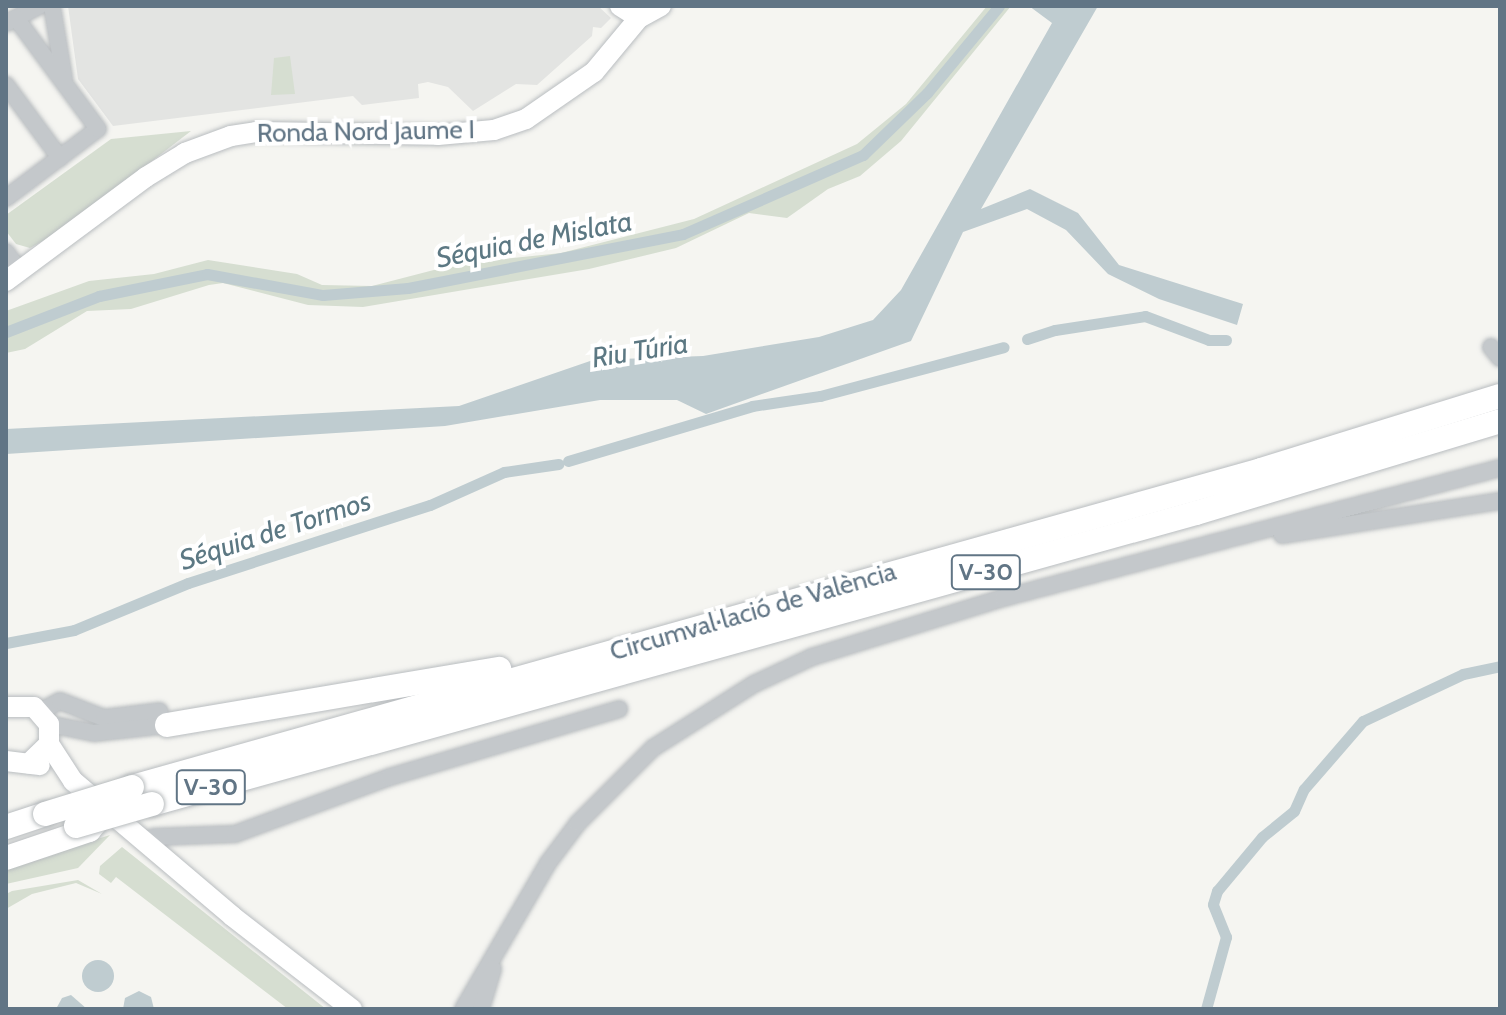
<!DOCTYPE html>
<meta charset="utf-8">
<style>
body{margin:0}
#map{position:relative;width:1506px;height:1015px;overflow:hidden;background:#f5f5f1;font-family:Cabin,sans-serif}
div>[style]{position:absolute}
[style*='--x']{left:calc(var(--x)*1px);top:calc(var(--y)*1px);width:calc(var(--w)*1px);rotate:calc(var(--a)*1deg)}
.built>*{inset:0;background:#e3e4e2}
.green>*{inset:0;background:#d6ded1}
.water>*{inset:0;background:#bfccd0}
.round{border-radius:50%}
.canal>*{height:11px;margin:-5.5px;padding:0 5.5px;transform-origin:5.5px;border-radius:5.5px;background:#bfccd0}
.roads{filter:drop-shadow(0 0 2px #b9bdc0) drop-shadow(0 0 2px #b9bdc0)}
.minor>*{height:16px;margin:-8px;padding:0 8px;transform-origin:8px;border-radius:8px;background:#c4c8cb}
.major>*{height:20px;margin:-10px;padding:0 10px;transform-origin:10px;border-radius:10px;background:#fff}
.highway>*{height:24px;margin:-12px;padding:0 12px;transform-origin:12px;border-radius:12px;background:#fff}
.bridges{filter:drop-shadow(0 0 2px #b8bcbe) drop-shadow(0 0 2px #b8bcbe)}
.highway-bridge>*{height:24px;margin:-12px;padding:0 12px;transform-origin:12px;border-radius:12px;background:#fff}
span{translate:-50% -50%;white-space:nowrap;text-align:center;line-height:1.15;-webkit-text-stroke:8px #fff;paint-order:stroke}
.shield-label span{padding:2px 6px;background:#fff;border:2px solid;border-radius:6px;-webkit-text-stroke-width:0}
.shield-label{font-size:24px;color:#617585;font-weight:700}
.street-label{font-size:26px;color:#617585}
.water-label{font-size:28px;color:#5c7883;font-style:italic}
.frame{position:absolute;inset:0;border:8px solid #617585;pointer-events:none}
</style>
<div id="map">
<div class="built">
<div style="clip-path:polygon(68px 6px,598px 6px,611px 18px,601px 28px,593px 27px,592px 36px,537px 85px,516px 84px,473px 111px,448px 87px,428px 82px,418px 84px,419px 98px,362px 105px,353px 96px,113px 126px,78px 79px)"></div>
</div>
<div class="green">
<div style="clip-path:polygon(987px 6px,1011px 6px,901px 141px,860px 176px,828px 189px,787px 218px,749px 213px,676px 248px,589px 269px,363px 307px,308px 305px,223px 283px,209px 285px,131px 309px,87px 311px,25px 349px,6px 353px,6px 311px,89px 281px,154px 274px,208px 260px,297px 274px,322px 285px,372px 286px,457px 264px,561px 253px,694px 219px,857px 144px,906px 104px)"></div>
<div style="clip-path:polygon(290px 56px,295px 94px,271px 95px,274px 58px)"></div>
<div style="clip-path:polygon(191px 131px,61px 231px,30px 248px,16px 244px,6px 231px,6px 215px,111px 139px)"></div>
<div style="clip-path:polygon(110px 835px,78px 868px,6px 884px,6px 867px)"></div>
<div style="clip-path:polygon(122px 847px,326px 1009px,288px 1009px,116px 877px,111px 883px,99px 874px,100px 866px)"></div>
<div style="clip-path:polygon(78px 880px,102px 894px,76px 883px,32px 894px,6px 909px,6px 894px,12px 891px)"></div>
</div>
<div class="water">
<div style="clip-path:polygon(1029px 6px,1098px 6px,981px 209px,1030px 189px,1078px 213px,1119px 265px,1243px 304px,1237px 325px,1159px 299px,1108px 274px,1066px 230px,1027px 209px,963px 232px,911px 341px,706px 414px,677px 400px,600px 400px,445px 426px,6px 454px,6px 429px,459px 406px,593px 360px,703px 356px,819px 337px,873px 320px,901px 290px,1052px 23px)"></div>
<div class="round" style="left:82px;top:960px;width:32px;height:32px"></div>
<div style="clip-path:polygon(139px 991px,151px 997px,154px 1009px,123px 1009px,125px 998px)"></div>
<div style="clip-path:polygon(71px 995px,87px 1009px,56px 1009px,62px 998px)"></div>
</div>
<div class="canal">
<div style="--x:6;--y:332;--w:100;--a:-21.2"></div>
<div style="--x:99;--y:296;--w:110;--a:-11.5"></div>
<div style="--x:207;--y:274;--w:118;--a:10.3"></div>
<div style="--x:323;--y:295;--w:85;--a:-4.7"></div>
<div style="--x:408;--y:288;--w:280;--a:-11.1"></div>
<div style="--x:683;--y:234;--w:197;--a:-23.7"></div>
<div style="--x:863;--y:155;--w:89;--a:-44.1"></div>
<div style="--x:927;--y:93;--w:113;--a:-50.4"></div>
<div style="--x:1027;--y:339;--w:29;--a:-18"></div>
<div style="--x:1055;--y:330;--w:91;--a:-8.8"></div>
<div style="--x:1145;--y:316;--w:68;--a:20.6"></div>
<div style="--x:1209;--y:340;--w:17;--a:0"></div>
<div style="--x:568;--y:461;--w:192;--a:-16.6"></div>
<div style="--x:752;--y:406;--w:69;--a:-8.4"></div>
<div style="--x:820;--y:396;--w:190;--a:-14.9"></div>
<div style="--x:6;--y:643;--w:69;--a:-10.8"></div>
<div style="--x:74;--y:630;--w:123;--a:-22.4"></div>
<div style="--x:188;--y:583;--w:254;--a:-17.9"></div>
<div style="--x:430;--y:505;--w:81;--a:-24"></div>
<div style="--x:504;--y:472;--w:55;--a:-8.4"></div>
<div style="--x:1206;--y:1009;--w:75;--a:-74.5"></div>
<div style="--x:1226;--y:937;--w:35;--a:-112"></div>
<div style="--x:1213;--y:904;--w:14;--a:-73"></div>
<div style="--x:1217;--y:891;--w:70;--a:-50.2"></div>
<div style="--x:1262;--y:837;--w:41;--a:-39.1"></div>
<div style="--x:1294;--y:811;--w:24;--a:-66"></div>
<div style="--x:1304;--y:789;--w:90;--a:-49.1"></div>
<div style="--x:1363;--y:721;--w:110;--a:-25.2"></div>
<div style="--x:1463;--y:674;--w:38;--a:-12"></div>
</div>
<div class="roads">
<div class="minor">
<div style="--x:52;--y:6;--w:73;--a:80.5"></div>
<div style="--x:6;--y:23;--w:37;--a:-27"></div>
<div style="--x:6;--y:85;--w:91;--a:53.5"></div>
<div style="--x:6;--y:198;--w:115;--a:-36.9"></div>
<div style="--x:98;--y:129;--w:138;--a:-126.5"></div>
<div style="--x:6;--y:252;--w:24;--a:54"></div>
<div style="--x:1491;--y:347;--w:14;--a:51"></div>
<div style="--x:1282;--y:535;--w:221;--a:-8.9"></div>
<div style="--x:41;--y:711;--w:21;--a:-28"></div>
<div style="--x:60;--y:701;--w:47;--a:21.1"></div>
<div style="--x:104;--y:718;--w:56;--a:-7.1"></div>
<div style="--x:49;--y:724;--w:46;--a:11.3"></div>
<div style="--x:94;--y:733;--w:73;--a:-6.3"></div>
<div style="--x:146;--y:843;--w:10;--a:-37"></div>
<div style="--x:154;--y:837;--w:81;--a:-2.1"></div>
<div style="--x:235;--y:834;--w:165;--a:-20.2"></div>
<div style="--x:390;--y:777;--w:239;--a:-16.5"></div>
<div style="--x:463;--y:1009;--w:169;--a:-59.8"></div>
<div style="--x:548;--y:863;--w:50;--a:-53.1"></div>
<div style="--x:578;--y:823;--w:106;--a:-45"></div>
<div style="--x:653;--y:748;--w:120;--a:-32.4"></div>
<div style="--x:754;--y:684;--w:64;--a:-25"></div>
<div style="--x:812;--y:657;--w:200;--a:-17.2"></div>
<div style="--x:1003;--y:598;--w:514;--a:-14.66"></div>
<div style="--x:481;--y:1009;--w:42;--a:-73.3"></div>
</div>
<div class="major">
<div style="--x:620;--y:6;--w:22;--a:32"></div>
<div style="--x:639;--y:18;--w:25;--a:-29"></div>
<div style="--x:6;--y:281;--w:174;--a:-36.6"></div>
<div style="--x:146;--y:177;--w:46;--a:-31.6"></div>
<div style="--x:185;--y:153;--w:49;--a:-20.3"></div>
<div style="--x:231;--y:136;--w:25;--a:-9"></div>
<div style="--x:256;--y:132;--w:182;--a:0.9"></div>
<div style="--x:438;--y:135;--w:56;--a:-5.1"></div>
<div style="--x:494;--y:130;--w:34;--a:-19"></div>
<div style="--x:526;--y:119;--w:83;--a:-34.7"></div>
<div style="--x:594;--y:72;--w:70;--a:-50.2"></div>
<div style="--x:6;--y:707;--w:28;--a:0"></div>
<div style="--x:34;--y:707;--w:23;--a:49"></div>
<div style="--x:49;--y:724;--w:20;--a:90"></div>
<div style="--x:49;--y:744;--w:28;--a:136"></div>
<div style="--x:49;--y:744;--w:44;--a:57"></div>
<div style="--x:73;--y:781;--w:209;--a:40.3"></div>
<div style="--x:232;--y:916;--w:152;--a:37.8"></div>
<div style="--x:6;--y:761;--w:34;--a:7"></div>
</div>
<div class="highway">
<div style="--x:167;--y:725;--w:337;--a:-9.6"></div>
<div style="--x:132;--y:787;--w:1173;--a:-15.68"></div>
<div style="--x:1261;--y:470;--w:250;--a:-17.2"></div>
<div style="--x:152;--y:804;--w:1084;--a:-15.58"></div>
<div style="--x:1196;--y:513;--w:318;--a:-16.8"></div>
<div style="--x:6;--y:827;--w:41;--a:-18.4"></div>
<div style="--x:6;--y:858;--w:88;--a:-18.6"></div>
<div style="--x:89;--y:830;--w:11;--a:-49"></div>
</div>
</div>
<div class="bridges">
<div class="highway-bridge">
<div style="--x:45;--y:814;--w:91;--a:-17.2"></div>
<div style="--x:76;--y:826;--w:79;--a:-16.1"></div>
</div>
</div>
<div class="shield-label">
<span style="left:986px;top:572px">V-30</span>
<span style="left:211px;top:787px">V-30</span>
</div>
<div class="street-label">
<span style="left:366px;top:132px;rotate:-1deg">Ronda Nord Jaume I</span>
<span style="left:753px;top:612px;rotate:-16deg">Circumval·lació de València</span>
</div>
<div class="water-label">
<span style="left:534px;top:239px;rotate:-11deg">Séquia de Mislata</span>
<span style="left:640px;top:350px;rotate:-9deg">Riu Túria</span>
<span style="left:275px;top:530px;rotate:-18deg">Séquia de Tormos</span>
</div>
<div class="frame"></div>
</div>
